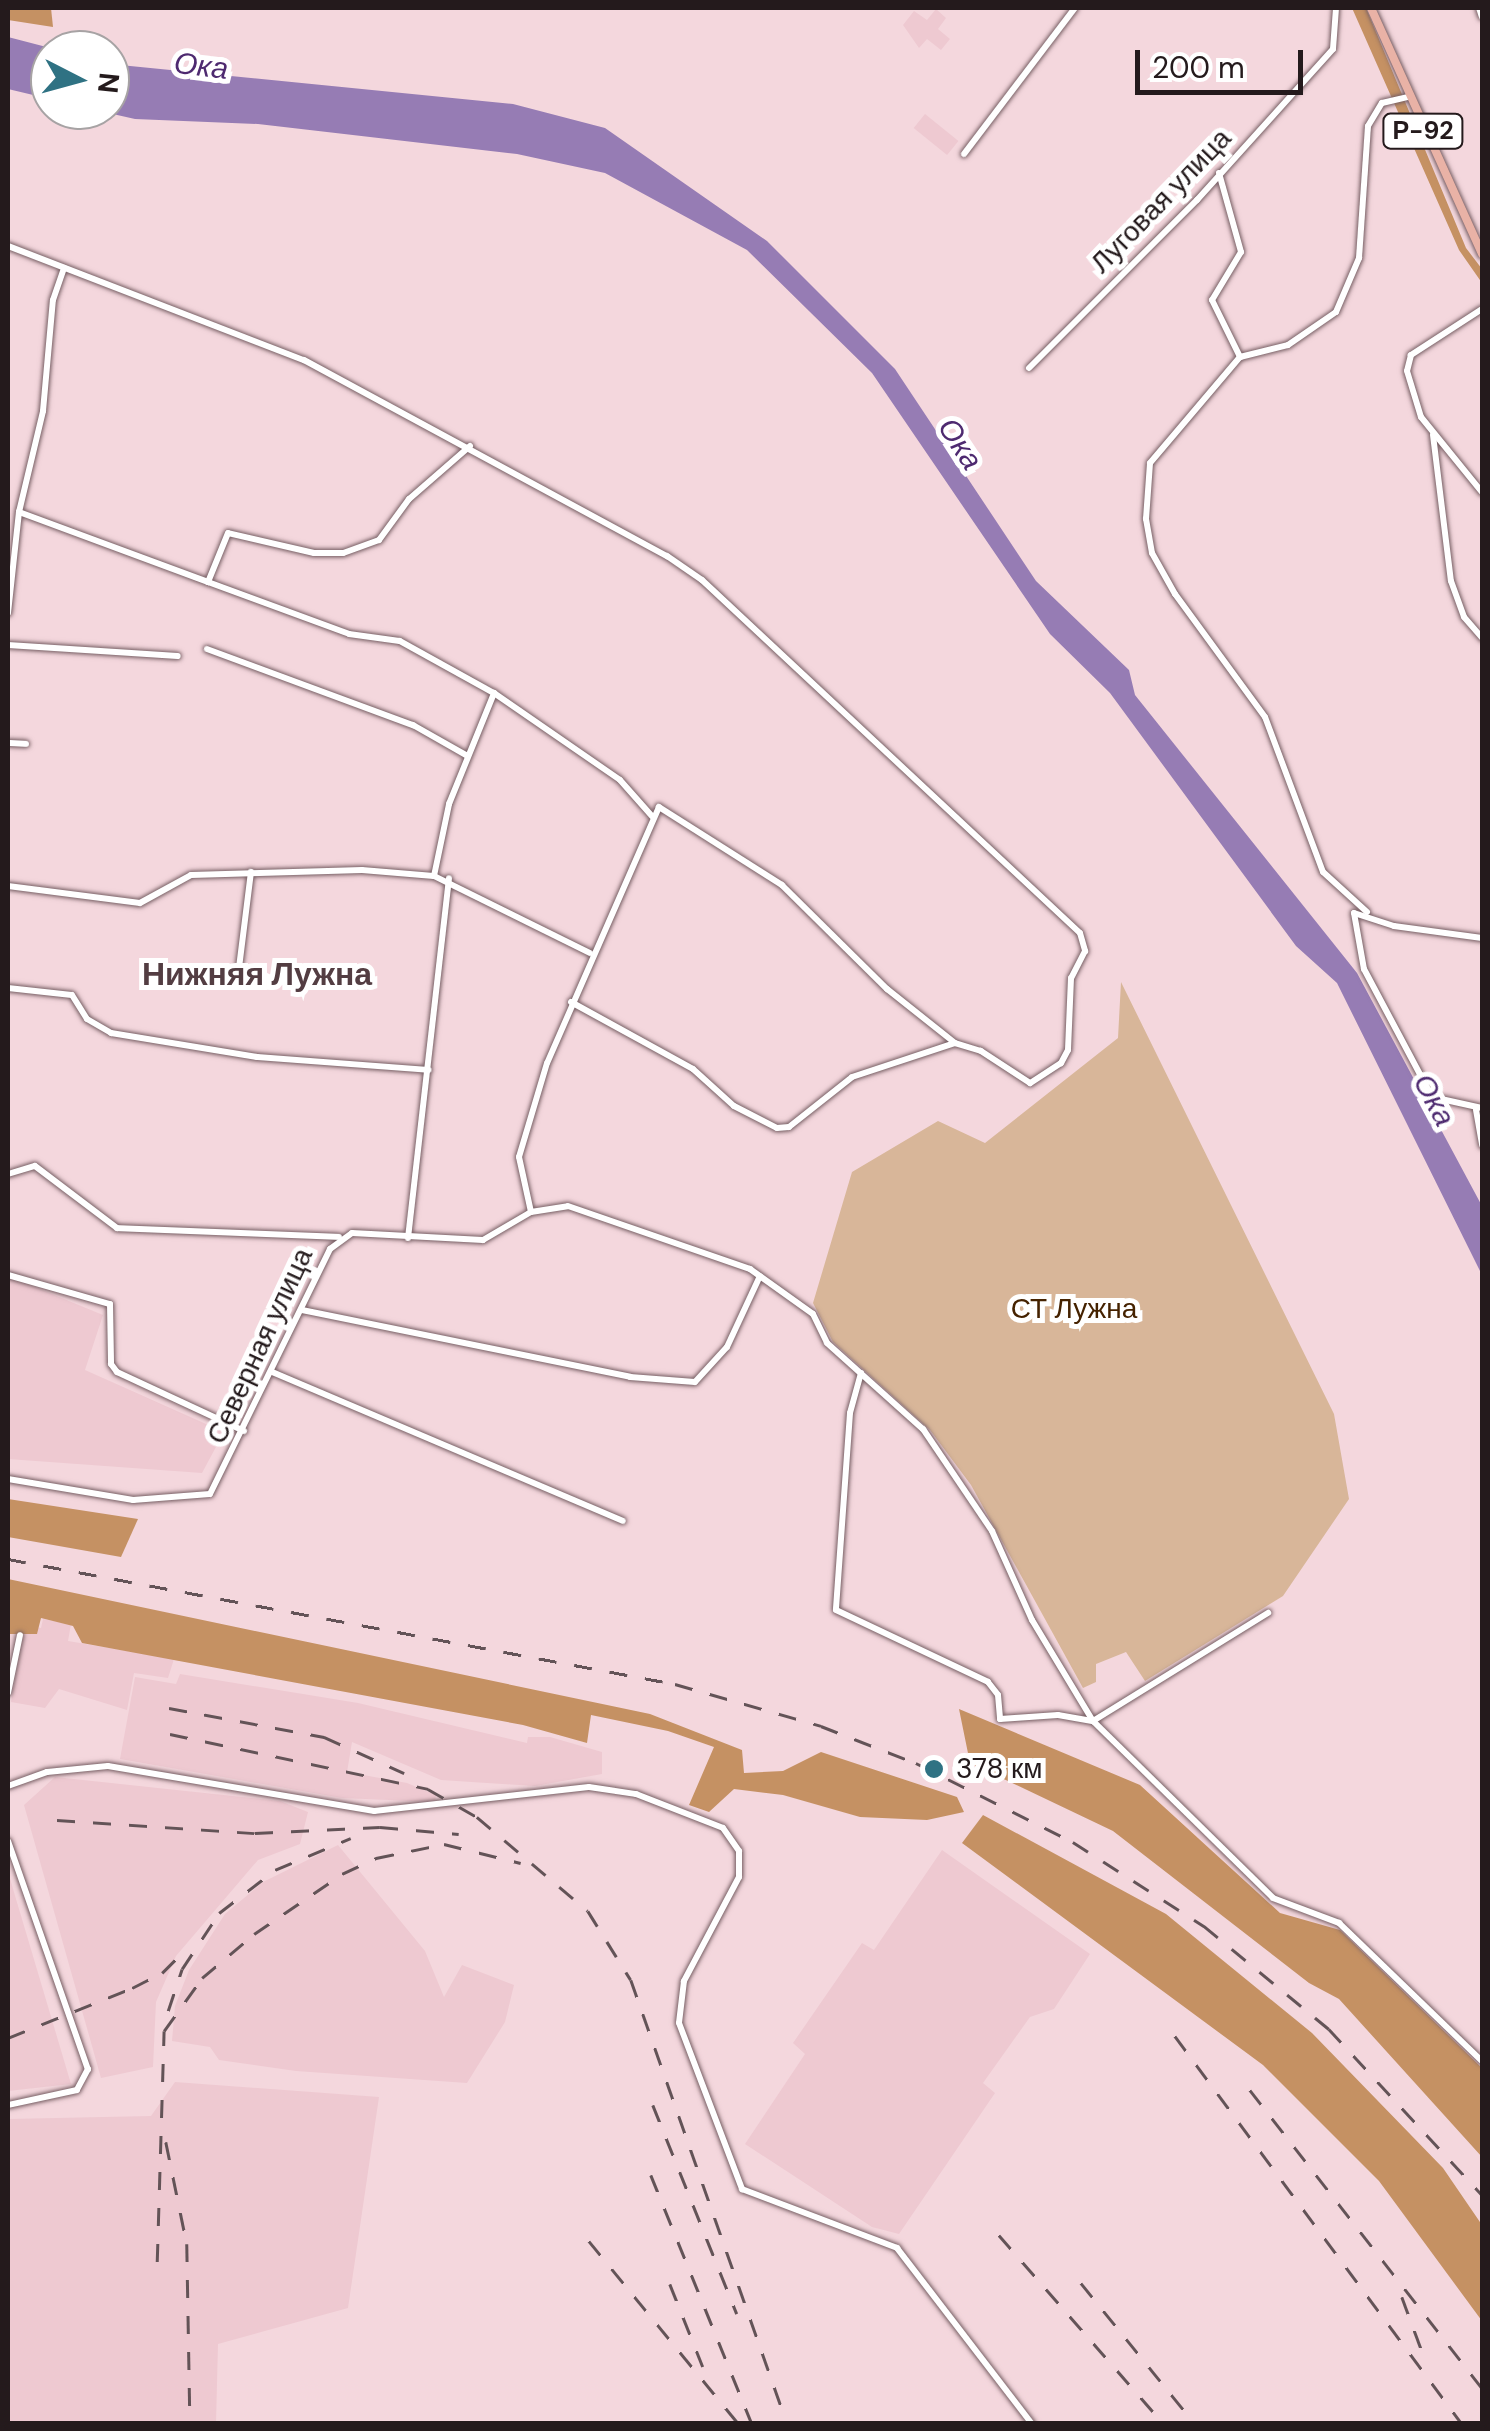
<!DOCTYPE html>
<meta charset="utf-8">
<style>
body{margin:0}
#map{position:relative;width:1490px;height:2431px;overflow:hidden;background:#f4d7dd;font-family:"DM Sans",sans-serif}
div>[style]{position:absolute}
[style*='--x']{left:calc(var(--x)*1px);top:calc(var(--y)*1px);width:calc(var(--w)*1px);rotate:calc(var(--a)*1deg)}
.built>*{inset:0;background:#eec9d1;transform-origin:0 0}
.green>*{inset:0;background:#d8b699}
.forest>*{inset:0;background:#c59163}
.water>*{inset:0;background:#967cb4}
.roads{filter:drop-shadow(0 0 2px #775f64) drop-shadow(0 0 2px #775f64)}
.minor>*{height:6px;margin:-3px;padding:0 3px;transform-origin:3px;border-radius:3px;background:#fff}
.major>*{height:8px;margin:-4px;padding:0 4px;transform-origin:4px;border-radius:4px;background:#e9b2a6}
.rail>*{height:2.5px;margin-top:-1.25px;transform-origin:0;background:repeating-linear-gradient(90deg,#635357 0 18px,transparent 0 36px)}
.dots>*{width:28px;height:28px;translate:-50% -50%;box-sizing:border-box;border:5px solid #fff;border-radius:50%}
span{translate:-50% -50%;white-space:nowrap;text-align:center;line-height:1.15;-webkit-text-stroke:10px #fff;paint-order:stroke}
.shield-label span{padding:2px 8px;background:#fff;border:2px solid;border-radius:8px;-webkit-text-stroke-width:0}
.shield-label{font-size:25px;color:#241a1c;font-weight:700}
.street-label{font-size:28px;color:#241a1c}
.park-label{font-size:28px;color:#452200}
.poi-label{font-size:28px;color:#241a1c}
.left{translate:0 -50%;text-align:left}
.water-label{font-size:30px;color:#4e2a70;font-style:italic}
.quarter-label{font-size:32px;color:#533d42;font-weight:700}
.frame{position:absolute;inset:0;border:10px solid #241a1c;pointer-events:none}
.north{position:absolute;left:30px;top:30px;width:100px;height:100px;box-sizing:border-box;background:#fff;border:2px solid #a7a3a4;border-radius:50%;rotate:96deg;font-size:28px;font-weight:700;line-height:40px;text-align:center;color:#241a1c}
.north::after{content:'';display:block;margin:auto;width:35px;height:45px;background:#2f7283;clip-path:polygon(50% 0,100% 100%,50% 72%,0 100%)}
.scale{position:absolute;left:1135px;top:50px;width:168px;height:45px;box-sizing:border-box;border:5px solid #241a1c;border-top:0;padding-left:12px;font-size:30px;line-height:35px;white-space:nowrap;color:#241a1c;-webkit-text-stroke:8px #fff;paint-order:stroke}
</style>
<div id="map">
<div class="built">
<div style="clip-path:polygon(936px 9px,946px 18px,938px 29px,950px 39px,941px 50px,927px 39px,919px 48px,903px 25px,914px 11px,927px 20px)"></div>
<div style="left:925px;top:114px;width:43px;height:18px;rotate:39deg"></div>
<div style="clip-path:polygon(8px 1276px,103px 1315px,85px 1370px,224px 1432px,202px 1473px,8px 1459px)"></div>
<div style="clip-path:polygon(43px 1619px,71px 1624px,68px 1641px,174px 1659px,168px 1678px,134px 1673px,127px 1710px,59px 1689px,45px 1708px,11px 1702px,25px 1625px,41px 1628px)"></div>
<div style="clip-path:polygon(180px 1674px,358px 1703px,527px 1743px,528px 1737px,550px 1737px,602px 1752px,602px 1774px,535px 1786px,441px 1780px,352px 1742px,347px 1772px,407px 1783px,436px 1795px,435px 1802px,342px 1798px,120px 1759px,135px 1677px,176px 1684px)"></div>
<div style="clip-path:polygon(55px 1777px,280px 1801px,308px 1812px,300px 1844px,258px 1860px,176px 1956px,156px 2002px,153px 2067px,101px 2078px,24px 1805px)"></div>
<div style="clip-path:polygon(338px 1845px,425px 1951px,444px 1997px,462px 1965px,514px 1985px,505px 2022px,467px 2083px,296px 2071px,219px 2060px,210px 2047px,172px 2041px,175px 2006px,189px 1970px,225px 1914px,263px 1882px)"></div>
<div style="clip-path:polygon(942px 1850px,1090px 1954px,1054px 2009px,1030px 2017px,983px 2083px,995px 2093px,899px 2234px,872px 2227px,745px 2144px,805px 2054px,793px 2043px,862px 1943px,874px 1950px)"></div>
<div style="clip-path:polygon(8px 1872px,71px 2084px,8px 2091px)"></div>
<div style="clip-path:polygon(175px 2082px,379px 2097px,348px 2308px,218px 2344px,216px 2423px,8px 2423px,8px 2119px,151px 2116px)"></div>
</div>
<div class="green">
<div style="clip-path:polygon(1121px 982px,1334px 1414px,1349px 1499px,1283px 1596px,1145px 1681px,1126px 1652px,1096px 1664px,1096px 1682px,1083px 1688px,971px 1485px,930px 1430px,833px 1342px,813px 1303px,852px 1172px,938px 1121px,985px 1143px,1118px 1038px)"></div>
</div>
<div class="forest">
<div style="clip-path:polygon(8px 8px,51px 8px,53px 27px,8px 20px)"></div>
<div style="clip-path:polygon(1352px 8px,1366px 8px,1466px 248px,1482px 269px,1482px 283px,1459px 250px)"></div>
<div style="clip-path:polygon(8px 1499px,138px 1519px,121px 1557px,8px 1537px)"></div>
<div style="clip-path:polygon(8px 1579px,650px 1714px,742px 1750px,744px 1773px,783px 1771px,821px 1752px,957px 1797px,964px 1812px,927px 1820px,860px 1817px,783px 1795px,734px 1789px,709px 1812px,689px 1805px,714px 1747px,668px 1731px,591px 1715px,587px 1743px,523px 1725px,82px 1643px,73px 1626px,41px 1618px,37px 1634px,8px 1634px)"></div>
<div style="clip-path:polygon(959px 1709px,1140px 1785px,1280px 1913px,1340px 1930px,1482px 2068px,1482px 2157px,1339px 1999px,1309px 1983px,1113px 1831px,970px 1763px)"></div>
<div style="clip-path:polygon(983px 1815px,1166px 1914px,1312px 2033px,1443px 2168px,1482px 2225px,1482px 2321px,1379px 2181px,1263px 2065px,962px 1843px)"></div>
</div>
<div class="water">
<div style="clip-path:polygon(8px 37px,58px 50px,50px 50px,50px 99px,8px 89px)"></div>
<div style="clip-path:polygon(110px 64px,513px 104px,605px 128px,767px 241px,895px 369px,1036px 581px,1129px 670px,1135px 695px,1357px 973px,1482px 1206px,1482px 1275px,1337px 983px,1296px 946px,1110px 693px,1050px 634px,872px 373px,747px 250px,605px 173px,517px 154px,258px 124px,135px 119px,95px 110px,110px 110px)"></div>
</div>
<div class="roads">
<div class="minor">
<div style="--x:1479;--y:8;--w:9;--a:72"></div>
<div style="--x:964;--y:154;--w:183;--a:-52.8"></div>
<div style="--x:1219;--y:173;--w:82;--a:74.4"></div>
<div style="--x:1241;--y:252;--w:56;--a:121.1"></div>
<div style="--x:1212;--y:300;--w:64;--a:63.8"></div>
<div style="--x:8;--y:246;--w:317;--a:21.1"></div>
<div style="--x:304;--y:360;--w:413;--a:28.4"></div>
<div style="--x:667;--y:556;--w:42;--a:34.4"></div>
<div style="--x:702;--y:580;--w:517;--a:43.04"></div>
<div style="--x:1080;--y:933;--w:19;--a:74"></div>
<div style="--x:1085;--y:951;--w:30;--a:117"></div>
<div style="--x:1071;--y:978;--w:72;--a:92.4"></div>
<div style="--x:1068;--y:1050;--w:15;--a:118"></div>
<div style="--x:1061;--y:1063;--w:37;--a:147"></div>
<div style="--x:1030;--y:1083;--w:59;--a:-146.9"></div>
<div style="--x:981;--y:1051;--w:27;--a:-163"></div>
<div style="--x:955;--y:1043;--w:87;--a:-141.5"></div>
<div style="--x:887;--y:989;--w:148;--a:-135.3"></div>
<div style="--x:782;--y:885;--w:146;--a:-147.6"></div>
<div style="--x:659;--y:807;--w:279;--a:113.6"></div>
<div style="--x:547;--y:1063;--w:98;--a:106.6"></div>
<div style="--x:519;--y:1157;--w:56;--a:77.7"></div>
<div style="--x:1482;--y:309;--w:85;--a:147.1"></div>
<div style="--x:1411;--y:355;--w:16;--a:104"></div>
<div style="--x:1407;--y:371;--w:48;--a:73.1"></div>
<div style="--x:1421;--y:417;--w:97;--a:50.9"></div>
<div style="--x:1029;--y:368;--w:238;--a:-45"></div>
<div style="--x:1197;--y:200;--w:203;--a:-48"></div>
<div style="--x:1333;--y:49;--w:41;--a:-85.8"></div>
<div style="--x:1433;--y:435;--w:147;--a:83"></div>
<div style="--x:1451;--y:581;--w:38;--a:70"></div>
<div style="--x:1464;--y:617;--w:28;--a:49"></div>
<div style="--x:470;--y:446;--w:81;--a:139"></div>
<div style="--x:409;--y:499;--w:51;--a:126.2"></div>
<div style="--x:379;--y:540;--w:38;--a:160"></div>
<div style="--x:343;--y:553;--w:29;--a:180"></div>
<div style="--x:314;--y:553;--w:88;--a:-166.9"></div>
<div style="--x:228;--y:533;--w:53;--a:112.2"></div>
<div style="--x:208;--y:582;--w:150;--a:20.2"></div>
<div style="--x:349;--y:634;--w:51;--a:7.8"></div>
<div style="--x:400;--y:641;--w:107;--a:29"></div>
<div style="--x:494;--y:693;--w:153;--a:34.6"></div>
<div style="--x:620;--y:780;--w:48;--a:48.4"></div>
<div style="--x:19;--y:512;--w:202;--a:20.3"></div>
<div style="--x:8;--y:613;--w:102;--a:-83.8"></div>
<div style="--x:19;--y:512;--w:104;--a:-76.6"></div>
<div style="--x:43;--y:411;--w:111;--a:-84.9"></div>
<div style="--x:53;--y:300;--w:34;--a:-71"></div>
<div style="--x:8;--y:645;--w:170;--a:3.7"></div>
<div style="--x:207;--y:649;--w:220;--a:20.3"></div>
<div style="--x:413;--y:725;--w:61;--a:29.5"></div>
<div style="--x:8;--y:743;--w:18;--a:3"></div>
<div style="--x:434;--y:876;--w:74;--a:-78.2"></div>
<div style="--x:449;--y:804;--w:120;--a:-67.9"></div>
<div style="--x:8;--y:886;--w:133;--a:7.3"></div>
<div style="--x:140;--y:903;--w:58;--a:-28.8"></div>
<div style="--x:191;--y:875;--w:171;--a:-1.7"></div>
<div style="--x:362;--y:870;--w:72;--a:4.8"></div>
<div style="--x:434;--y:876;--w:174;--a:26.3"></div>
<div style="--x:1367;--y:912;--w:59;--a:-137.7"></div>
<div style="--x:1323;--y:872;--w:165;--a:-110.5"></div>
<div style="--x:1265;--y:717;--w:152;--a:-126.2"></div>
<div style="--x:1175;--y:594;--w:47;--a:-119.3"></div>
<div style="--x:1152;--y:553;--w:35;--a:-100"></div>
<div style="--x:1146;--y:519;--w:56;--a:-85.9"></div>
<div style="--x:1150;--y:463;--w:139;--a:-49.7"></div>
<div style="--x:1240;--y:357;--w:49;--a:-14"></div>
<div style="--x:1288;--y:345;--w:58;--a:-34.5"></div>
<div style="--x:1336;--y:312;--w:59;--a:-66.9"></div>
<div style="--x:1359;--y:258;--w:132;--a:-86.1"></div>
<div style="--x:1368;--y:126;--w:27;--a:-59"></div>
<div style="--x:1382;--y:103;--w:27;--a:-13"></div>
<div style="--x:1482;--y:938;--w:89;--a:-172.2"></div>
<div style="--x:1394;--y:926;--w:42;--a:-162"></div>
<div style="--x:1354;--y:913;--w:57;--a:79.9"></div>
<div style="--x:1364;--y:969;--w:145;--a:62"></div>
<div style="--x:1432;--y:1097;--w:51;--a:12.4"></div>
<div style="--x:239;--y:968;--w:97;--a:-82.9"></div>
<div style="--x:8;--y:988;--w:64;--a:6.2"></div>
<div style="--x:72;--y:995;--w:28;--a:58"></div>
<div style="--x:87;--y:1019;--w:28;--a:30"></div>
<div style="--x:111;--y:1033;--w:148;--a:9.3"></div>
<div style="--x:257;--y:1057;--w:172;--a:4.3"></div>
<div style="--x:571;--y:1002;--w:139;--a:28.8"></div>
<div style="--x:693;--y:1069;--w:55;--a:42.1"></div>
<div style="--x:734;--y:1106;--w:48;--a:27.1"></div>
<div style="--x:777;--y:1128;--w:12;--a:-5"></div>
<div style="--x:789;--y:1127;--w:80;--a:-38.4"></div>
<div style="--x:852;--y:1077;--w:108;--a:-18.3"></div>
<div style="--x:1476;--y:1110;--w:36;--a:80"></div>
<div style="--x:8;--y:1174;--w:28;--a:-17"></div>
<div style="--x:35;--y:1166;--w:103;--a:37.1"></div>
<div style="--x:117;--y:1228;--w:222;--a:2.3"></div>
<div style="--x:408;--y:1238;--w:362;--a:-83.5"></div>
<div style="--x:8;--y:1275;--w:106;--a:15.9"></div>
<div style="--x:110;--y:1304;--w:60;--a:89"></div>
<div style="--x:111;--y:1364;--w:10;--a:53"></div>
<div style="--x:117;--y:1372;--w:140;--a:24.9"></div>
<div style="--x:302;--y:1310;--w:335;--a:11.5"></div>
<div style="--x:630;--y:1377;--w:65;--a:4.4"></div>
<div style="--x:695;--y:1382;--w:47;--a:-47.6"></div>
<div style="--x:727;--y:1347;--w:78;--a:-65.1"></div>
<div style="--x:272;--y:1372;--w:381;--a:23"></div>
<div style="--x:861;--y:1373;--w:41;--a:105.4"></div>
<div style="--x:850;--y:1413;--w:197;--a:94.1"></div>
<div style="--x:836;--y:1610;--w:168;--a:25.3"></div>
<div style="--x:988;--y:1682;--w:16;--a:52"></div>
<div style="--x:998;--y:1695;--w:24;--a:85"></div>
<div style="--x:1000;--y:1719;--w:58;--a:-3.9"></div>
<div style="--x:1058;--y:1715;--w:36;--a:10"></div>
<div style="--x:1093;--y:1721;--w:206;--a:-31.7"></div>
<div style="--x:8;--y:1479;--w:127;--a:9.5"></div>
<div style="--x:133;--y:1500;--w:77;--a:-4.5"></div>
<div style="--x:210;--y:1494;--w:273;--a:-63.9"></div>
<div style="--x:330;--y:1249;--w:27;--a:-36"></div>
<div style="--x:352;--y:1233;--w:131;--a:3.1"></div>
<div style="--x:483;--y:1240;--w:56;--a:-30.3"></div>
<div style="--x:531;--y:1212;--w:37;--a:-9"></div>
<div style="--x:568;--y:1206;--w:193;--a:19.1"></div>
<div style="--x:750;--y:1269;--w:77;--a:35.5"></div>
<div style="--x:813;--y:1314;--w:32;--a:64"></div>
<div style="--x:827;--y:1343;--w:129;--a:41.9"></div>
<div style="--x:923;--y:1429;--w:123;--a:55.9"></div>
<div style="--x:992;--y:1531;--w:98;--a:65.8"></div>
<div style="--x:1032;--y:1620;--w:118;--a:58.9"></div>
<div style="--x:1093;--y:1721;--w:252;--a:44.5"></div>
<div style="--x:1273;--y:1898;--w:71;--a:20.7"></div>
<div style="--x:1339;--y:1923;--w:199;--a:44"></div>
<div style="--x:8;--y:1693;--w:59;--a:-78.3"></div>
<div style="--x:8;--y:1786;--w:41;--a:-19.7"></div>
<div style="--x:47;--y:1772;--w:61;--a:-5.6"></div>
<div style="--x:108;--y:1766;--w:270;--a:9.6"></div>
<div style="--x:374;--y:1811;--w:216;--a:-6.4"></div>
<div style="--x:589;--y:1787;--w:48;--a:8.5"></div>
<div style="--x:636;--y:1794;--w:93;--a:21.3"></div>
<div style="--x:723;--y:1828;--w:28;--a:55"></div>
<div style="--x:739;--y:1851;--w:26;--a:90"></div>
<div style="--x:739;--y:1877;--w:118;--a:117.9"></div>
<div style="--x:684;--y:1981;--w:42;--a:96.8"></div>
<div style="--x:679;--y:2023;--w:178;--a:69.2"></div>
<div style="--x:742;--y:2189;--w:166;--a:20.8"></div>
<div style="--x:897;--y:2248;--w:222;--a:52.5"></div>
<div style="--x:8;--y:1841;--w:242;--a:70.7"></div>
<div style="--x:88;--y:2069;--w:24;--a:118"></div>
<div style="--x:77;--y:2090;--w:71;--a:167.7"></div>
</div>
<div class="major">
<div style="--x:1371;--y:8;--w:270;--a:65.7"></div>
</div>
</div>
<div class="rail">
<div style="--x:8;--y:1559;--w:679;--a:10.61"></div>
<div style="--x:675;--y:1684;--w:152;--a:16"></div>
<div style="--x:821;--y:1726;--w:102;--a:21.3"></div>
<div style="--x:916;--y:1763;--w:176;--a:26.7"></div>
<div style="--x:1073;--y:1842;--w:156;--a:32.7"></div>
<div style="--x:1204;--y:1926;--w:162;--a:39.5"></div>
<div style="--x:1329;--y:2029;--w:226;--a:47.3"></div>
<div style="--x:169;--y:1708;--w:158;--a:10.6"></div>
<div style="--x:324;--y:1737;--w:88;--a:24.2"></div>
<div style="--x:170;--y:1734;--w:264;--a:12"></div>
<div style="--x:428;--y:1789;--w:56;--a:29.7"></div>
<div style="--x:477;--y:1817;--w:145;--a:40.3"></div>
<div style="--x:588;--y:1911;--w:81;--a:58.1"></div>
<div style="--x:631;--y:1980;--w:471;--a:70.6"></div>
<div style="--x:57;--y:1820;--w:198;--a:3.8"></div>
<div style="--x:255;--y:1833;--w:125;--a:-2.7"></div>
<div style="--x:380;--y:1827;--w:79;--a:5.1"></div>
<div style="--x:168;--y:2011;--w:44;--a:-71.6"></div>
<div style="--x:182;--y:1969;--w:67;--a:-56.5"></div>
<div style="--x:219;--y:1913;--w:71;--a:-37.5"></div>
<div style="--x:275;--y:1870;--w:82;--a:-22.8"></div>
<div style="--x:1175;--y:2036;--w:483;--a:53.5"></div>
<div style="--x:8;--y:2038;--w:134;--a:-22"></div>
<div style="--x:132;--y:1988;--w:34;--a:-27"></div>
<div style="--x:162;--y:1973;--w:33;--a:-45"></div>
<div style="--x:1250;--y:2090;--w:378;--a:52.1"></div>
<div style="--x:653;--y:2105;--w:225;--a:68.1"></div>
<div style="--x:166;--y:2142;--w:104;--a:78.4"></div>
<div style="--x:187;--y:2244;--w:180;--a:89"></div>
<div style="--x:651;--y:2175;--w:269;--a:67.9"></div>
<div style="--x:999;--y:2235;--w:251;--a:48.9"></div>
<div style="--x:589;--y:2241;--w:237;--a:50.7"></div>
<div style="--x:157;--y:2262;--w:231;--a:-88.3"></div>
<div style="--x:164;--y:2031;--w:65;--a:-54.4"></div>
<div style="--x:202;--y:1978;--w:68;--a:-40.2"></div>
<div style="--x:254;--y:1934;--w:107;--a:-34.3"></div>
<div style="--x:342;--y:1874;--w:38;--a:-25"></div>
<div style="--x:376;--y:1858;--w:69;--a:-11.6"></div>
<div style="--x:444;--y:1844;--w:79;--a:13.9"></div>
<div style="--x:1081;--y:2283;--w:181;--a:51"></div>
<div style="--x:670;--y:2284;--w:89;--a:68.3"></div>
<div style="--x:1402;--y:2297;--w:69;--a:69.7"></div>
</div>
<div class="dots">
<div style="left:934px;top:1769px;background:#2f7283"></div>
</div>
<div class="shield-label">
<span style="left:1423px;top:131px">Р-92</span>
</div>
<div class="street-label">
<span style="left:1161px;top:201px;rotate:-46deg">Луговая улица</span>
<span style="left:260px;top:1346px;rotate:-65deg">Северная улица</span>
</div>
<div class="park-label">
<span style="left:1074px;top:1309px">СТ Лужна</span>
</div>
<div class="poi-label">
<span class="left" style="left:956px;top:1769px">378 км</span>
</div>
<div class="water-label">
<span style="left:201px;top:66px;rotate:7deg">Ока</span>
<span style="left:960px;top:444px;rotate:57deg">Ока</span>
<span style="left:1434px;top:1100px;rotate:62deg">Ока</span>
</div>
<div class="quarter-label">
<span style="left:257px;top:974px">Нижняя Лужна</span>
</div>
<div class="frame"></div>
<div class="north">N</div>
<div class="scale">200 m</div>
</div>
